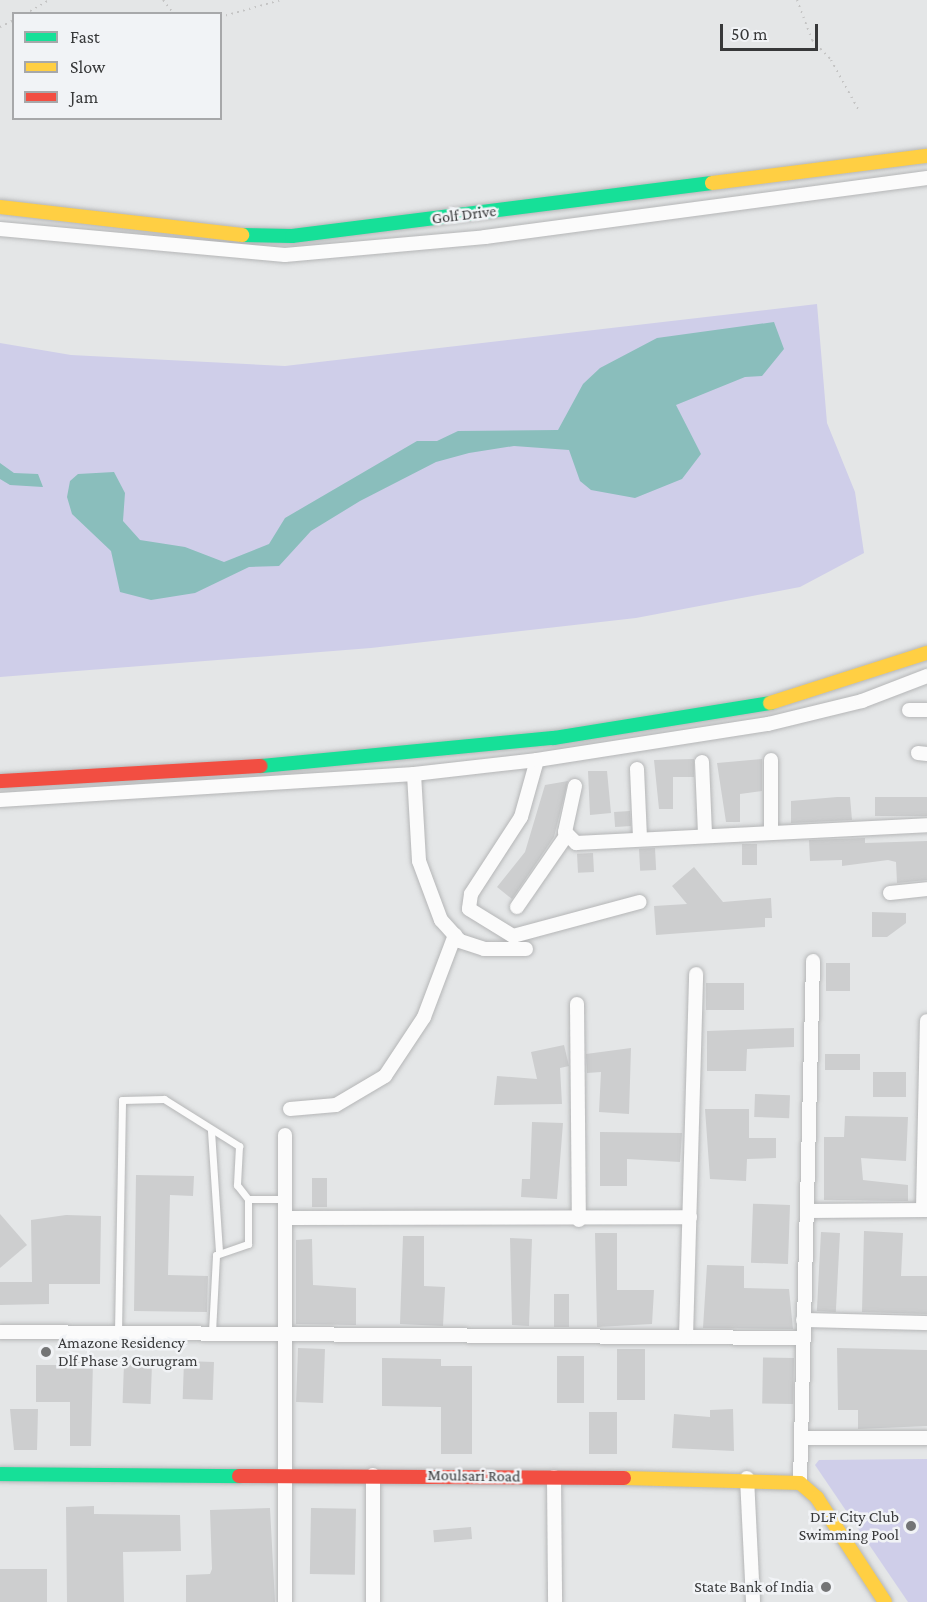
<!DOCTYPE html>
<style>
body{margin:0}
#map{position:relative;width:927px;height:1602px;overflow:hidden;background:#e4e6e7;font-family:"Crimson Pro",serif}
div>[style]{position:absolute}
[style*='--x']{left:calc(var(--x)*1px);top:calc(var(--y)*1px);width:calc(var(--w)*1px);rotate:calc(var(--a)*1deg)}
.green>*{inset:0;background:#cfcee9}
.water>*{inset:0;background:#8abebc}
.building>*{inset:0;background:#cdcecf;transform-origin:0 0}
.path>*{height:2px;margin-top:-1px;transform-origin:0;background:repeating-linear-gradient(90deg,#c4c4c4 0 1.5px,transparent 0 6px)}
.roads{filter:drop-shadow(0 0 2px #b5b6b7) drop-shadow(0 0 2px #b5b6b7)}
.lane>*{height:7px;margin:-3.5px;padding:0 3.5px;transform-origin:3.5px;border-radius:3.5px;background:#fbfbfb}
.street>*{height:14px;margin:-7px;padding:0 7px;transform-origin:7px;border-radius:7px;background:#fbfbfb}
.fast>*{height:14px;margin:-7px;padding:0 7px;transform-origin:7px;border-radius:7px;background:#16e098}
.slow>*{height:14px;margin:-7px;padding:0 7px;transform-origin:7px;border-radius:7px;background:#ffcf43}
.jam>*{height:14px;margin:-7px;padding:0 7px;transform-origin:7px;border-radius:7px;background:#f24e42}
.dots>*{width:16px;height:16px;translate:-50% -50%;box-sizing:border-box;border:3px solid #f1f3f6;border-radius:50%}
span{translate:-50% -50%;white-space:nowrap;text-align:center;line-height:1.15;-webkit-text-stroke:5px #f1f3f6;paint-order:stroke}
.street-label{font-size:16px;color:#373839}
.poi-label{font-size:16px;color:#373839}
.left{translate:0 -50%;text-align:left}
.right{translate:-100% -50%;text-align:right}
.legend{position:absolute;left:12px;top:12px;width:210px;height:108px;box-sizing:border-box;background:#f1f3f6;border:2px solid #a7a8aa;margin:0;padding:8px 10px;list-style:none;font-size:18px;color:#373839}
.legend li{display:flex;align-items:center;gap:12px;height:30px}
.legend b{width:30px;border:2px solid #a7a8aa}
.scale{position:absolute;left:720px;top:24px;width:98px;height:27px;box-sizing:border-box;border:3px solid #373839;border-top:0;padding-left:8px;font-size:18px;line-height:21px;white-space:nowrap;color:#373839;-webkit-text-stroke:4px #f1f3f6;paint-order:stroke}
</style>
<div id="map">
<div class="green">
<div style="clip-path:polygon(817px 304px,827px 423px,855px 492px,864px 553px,800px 587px,636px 618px,371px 648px,0 677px,0 343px,71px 355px,285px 366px)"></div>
<div style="clip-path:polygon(927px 1459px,927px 1602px,908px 1602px,815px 1465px,819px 1460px)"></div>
</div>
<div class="water">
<div style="clip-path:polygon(774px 322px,784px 349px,762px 376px,745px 377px,676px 405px,701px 454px,682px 479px,635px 498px,591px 490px,580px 481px,569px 450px,514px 446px,469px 453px,436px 462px,360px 501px,311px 531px,279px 566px,249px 567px,195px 593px,151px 600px,120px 592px,111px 551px,72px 514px,67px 497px,70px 481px,78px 474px,114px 472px,125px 493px,123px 521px,140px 540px,185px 547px,224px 562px,269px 544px,285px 518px,417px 441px,437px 441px,458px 431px,558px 430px,583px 384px,600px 368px,657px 338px)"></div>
<div style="clip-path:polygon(0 463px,14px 473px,38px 474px,43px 487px,10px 485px,0 479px)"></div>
</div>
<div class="building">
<div style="clip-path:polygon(694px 759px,694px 777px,673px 777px,673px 809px,659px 809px,654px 760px)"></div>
<div style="clip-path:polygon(762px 759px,762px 791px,740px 794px,740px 822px,726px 822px,717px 763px)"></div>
<div style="clip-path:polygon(588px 771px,607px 771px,611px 813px,590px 815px)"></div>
<div style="clip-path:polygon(568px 781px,554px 837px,512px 899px,497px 887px,525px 852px,545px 785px)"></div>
<div style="clip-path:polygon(837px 797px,850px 797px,852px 820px,791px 823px,791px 801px)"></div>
<div style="left:927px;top:797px;width:19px;height:52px;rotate:90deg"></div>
<div style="left:630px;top:811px;width:15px;height:16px;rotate:86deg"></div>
<div style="clip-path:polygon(865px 838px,865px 843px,927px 841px,927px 880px,897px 883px,896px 862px,888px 860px,842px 866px,842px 860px,810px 861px,809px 840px)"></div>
<div style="left:742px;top:844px;width:15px;height:21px"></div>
<div style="left:655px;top:848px;width:22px;height:16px;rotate:87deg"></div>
<div style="left:593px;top:853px;width:19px;height:16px;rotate:87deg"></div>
<div style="clip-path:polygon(694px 867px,723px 902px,771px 898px,772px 918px,765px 918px,765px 927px,656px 935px,654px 906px,687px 904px,672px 886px)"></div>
<div style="clip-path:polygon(872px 912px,906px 913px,906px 923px,887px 937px,872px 937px)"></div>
<div style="left:826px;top:963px;width:24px;height:28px"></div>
<div style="left:706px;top:983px;width:38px;height:27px"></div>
<div style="clip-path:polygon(794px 1028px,794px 1047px,747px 1049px,746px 1071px,707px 1071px,707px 1031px)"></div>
<div style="clip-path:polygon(564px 1045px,569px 1066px,560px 1068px,562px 1104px,494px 1105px,497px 1076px,537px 1079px,531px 1052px)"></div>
<div style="clip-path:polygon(631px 1048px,629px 1114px,599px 1112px,601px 1072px,587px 1073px,586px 1054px)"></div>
<div style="left:860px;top:1054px;width:16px;height:35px;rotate:90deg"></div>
<div style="left:873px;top:1072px;width:33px;height:25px"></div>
<div style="left:755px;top:1094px;width:35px;height:23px;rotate:2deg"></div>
<div style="clip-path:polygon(705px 1109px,749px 1109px,749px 1138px,776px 1138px,776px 1158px,747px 1159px,746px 1181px,710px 1179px)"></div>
<div style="clip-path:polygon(845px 1116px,908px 1117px,906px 1161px,861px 1158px,863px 1180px,908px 1185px,908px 1201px,824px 1200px,824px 1137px,844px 1137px)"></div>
<div style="clip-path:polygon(532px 1122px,563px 1123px,557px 1199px,521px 1197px,522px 1179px,530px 1179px)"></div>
<div style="clip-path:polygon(600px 1132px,682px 1133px,680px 1162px,627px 1159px,627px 1186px,600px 1186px)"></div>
<div style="clip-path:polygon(136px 1175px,194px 1176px,193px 1196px,170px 1195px,168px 1275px,208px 1276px,207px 1312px,134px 1311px)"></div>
<div style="left:312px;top:1178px;width:15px;height:29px"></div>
<div style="left:790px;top:1205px;width:59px;height:37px;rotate:92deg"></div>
<div style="clip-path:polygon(0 1214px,27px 1245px,0 1268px)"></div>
<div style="clip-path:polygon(66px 1215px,101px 1216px,100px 1284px,49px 1284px,49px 1304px,0 1305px,0 1282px,32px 1282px,31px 1220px)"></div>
<div style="clip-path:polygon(864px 1231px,903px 1233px,901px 1276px,927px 1276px,927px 1314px,862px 1312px)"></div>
<div style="left:821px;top:1232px;width:19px;height:79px;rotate:3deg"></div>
<div style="clip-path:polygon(595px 1233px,617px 1233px,617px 1290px,654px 1290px,652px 1324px,597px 1327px)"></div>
<div style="clip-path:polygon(403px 1236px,424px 1236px,424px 1286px,445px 1287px,443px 1326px,400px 1324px)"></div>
<div style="clip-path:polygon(510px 1238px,532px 1239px,529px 1326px,512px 1325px)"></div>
<div style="clip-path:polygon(312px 1239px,313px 1285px,356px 1288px,356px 1325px,296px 1324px,296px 1240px)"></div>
<div style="clip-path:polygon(707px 1265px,744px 1266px,744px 1288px,789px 1289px,793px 1329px,703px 1328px)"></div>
<div style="left:554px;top:1294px;width:15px;height:33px"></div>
<div style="left:298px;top:1348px;width:27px;height:54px;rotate:2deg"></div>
<div style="clip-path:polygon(837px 1348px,927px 1350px,927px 1426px,858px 1429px,858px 1410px,838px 1410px)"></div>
<div style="left:617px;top:1349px;width:28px;height:51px"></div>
<div style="left:584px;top:1356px;width:47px;height:27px;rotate:90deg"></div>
<div style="clip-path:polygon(382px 1358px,441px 1359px,441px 1366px,472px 1366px,472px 1454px,441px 1454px,441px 1407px,382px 1406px)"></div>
<div style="left:794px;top:1358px;width:46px;height:31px;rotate:91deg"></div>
<div style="clip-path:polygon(71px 1361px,93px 1361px,91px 1446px,70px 1446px,70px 1402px,36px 1402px,36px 1365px,71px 1365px)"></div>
<div style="left:184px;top:1361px;width:30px;height:38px;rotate:2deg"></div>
<div style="left:124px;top:1363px;width:28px;height:40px;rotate:2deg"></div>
<div style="clip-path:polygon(10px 1409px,38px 1409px,37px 1450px,14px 1450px)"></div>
<div style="clip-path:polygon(733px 1409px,734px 1451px,672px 1448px,674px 1414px,710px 1417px,710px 1410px)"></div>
<div style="left:589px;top:1412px;width:28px;height:42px"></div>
<div style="clip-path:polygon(94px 1506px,94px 1514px,180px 1515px,181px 1551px,123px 1552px,124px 1602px,67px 1602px,66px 1507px)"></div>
<div style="clip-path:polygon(270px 1508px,275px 1602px,186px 1602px,186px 1575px,210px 1574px,212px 1569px,210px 1510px)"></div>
<div style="left:311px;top:1508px;width:45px;height:66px;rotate:1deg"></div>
<div style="left:471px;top:1527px;width:12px;height:38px;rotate:85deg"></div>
<div style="left:47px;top:1569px;width:33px;height:47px;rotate:90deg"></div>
</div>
<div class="path">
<div style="--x:163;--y:0;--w:18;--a:52"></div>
<div style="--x:797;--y:0;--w:43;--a:69.4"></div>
<div style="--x:812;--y:40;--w:28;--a:46"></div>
<div style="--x:831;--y:60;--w:56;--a:61.1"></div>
<div style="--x:25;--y:14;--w:28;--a:-30"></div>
<div style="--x:220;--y:17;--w:63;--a:-15.6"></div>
<div style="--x:0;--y:27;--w:16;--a:-27"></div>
</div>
<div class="roads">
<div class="lane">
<div style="--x:211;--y:1131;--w:120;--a:86.2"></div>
<div style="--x:118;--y:1332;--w:232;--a:-89"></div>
<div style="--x:122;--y:1100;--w:42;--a:-1.4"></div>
<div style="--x:164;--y:1099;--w:89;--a:32.1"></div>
<div style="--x:239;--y:1146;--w:39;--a:93"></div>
<div style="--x:237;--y:1185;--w:18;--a:52"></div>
<div style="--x:248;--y:1199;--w:38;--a:0"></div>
<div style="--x:212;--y:1332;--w:77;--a:-87"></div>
<div style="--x:216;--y:1255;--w:34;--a:-19"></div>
<div style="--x:248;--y:1244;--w:45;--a:-90"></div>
</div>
<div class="street">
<div style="--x:0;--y:229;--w:286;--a:5.2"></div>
<div style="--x:285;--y:255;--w:201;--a:-5.1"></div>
<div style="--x:485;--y:237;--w:446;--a:-7.6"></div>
<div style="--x:909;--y:710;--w:18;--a:0"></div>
<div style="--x:918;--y:753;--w:9;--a:6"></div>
<div style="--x:537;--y:760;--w:59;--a:105.7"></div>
<div style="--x:521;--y:817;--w:92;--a:123"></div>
<div style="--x:471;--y:894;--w:15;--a:98"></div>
<div style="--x:469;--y:909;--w:52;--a:31.5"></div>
<div style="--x:513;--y:936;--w:131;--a:-15"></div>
<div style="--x:702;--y:762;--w:71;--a:87.6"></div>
<div style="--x:637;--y:769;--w:68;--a:87.5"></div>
<div style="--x:414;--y:774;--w:87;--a:86.7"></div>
<div style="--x:419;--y:861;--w:63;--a:69.6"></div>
<div style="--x:441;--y:920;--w:28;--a:48"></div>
<div style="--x:460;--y:941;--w:25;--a:18"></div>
<div style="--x:484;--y:949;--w:42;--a:0"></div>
<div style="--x:575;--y:786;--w:47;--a:102.3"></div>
<div style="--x:565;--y:832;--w:16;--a:45"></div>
<div style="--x:576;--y:843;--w:351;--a:-2.9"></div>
<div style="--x:0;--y:800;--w:415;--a:-3.6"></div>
<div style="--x:414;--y:774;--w:124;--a:-6.5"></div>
<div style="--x:537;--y:760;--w:234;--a:-8.9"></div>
<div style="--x:768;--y:724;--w:97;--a:-13.7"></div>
<div style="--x:862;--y:701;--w:70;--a:-21"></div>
<div style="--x:771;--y:831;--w:71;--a:-90"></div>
<div style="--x:890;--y:893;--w:37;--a:-6"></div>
<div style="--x:517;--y:907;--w:86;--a:-55.4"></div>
<div style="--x:577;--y:1004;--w:216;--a:89.5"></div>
<div style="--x:290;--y:1109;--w:46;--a:-5"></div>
<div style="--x:336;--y:1105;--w:57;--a:-30.6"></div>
<div style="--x:385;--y:1076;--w:71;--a:-56.5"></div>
<div style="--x:424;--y:1017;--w:88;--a:-69.3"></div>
<div style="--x:923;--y:1210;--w:189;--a:-88.8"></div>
<div style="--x:808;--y:1211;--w:119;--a:-0.5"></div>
<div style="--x:285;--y:1218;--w:405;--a:-0.1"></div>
<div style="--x:803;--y:1320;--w:124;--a:1.4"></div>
<div style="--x:0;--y:1332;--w:801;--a:0.43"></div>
<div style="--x:686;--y:1337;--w:363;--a:-88.4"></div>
<div style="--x:801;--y:1438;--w:126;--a:0"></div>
<div style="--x:373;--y:1475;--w:127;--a:90"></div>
<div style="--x:554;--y:1477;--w:125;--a:89.5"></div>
<div style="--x:747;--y:1478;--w:124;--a:87.2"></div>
<div style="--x:800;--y:1483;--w:522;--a:-88.57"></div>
<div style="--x:285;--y:1602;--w:467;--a:-90"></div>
</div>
<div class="fast">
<div style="--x:242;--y:235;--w:50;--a:1.1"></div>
<div style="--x:292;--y:236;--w:423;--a:-7.2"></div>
<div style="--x:261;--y:766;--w:294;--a:-5.5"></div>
<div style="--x:554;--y:738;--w:219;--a:-9.2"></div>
<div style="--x:0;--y:1474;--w:239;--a:0.5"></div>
</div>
<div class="slow">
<div style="--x:712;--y:183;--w:217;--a:-7.2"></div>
<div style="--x:0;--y:207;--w:244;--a:6.6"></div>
<div style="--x:770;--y:703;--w:165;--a:-17.7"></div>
<div style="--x:624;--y:1478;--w:176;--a:1.6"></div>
<div style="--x:800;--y:1483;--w:23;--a:41"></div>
<div style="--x:817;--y:1498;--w:124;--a:56.8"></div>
</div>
<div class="jam">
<div style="--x:0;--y:781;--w:261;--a:-3.3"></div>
<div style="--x:239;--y:1476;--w:385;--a:0.3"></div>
</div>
</div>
<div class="dots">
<div style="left:46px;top:1352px;background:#747576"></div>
<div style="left:911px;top:1526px;background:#747576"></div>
<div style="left:826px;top:1587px;background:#747576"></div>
</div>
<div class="street-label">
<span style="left:464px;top:215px;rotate:-7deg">Golf Drive</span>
<span style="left:474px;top:1476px;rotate:1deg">Moulsari Road</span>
</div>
<div class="poi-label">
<span class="left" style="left:58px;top:1352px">Amazone Residency<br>Dlf Phase 3 Gurugram</span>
<span class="right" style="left:899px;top:1526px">DLF City Club<br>Swimming Pool</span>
<span class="right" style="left:814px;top:1587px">State Bank of India</span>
</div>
<ul class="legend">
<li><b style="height:8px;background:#16e098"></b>Fast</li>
<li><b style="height:8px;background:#ffcf43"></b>Slow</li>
<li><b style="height:8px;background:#f24e42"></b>Jam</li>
</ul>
<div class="scale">50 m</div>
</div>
